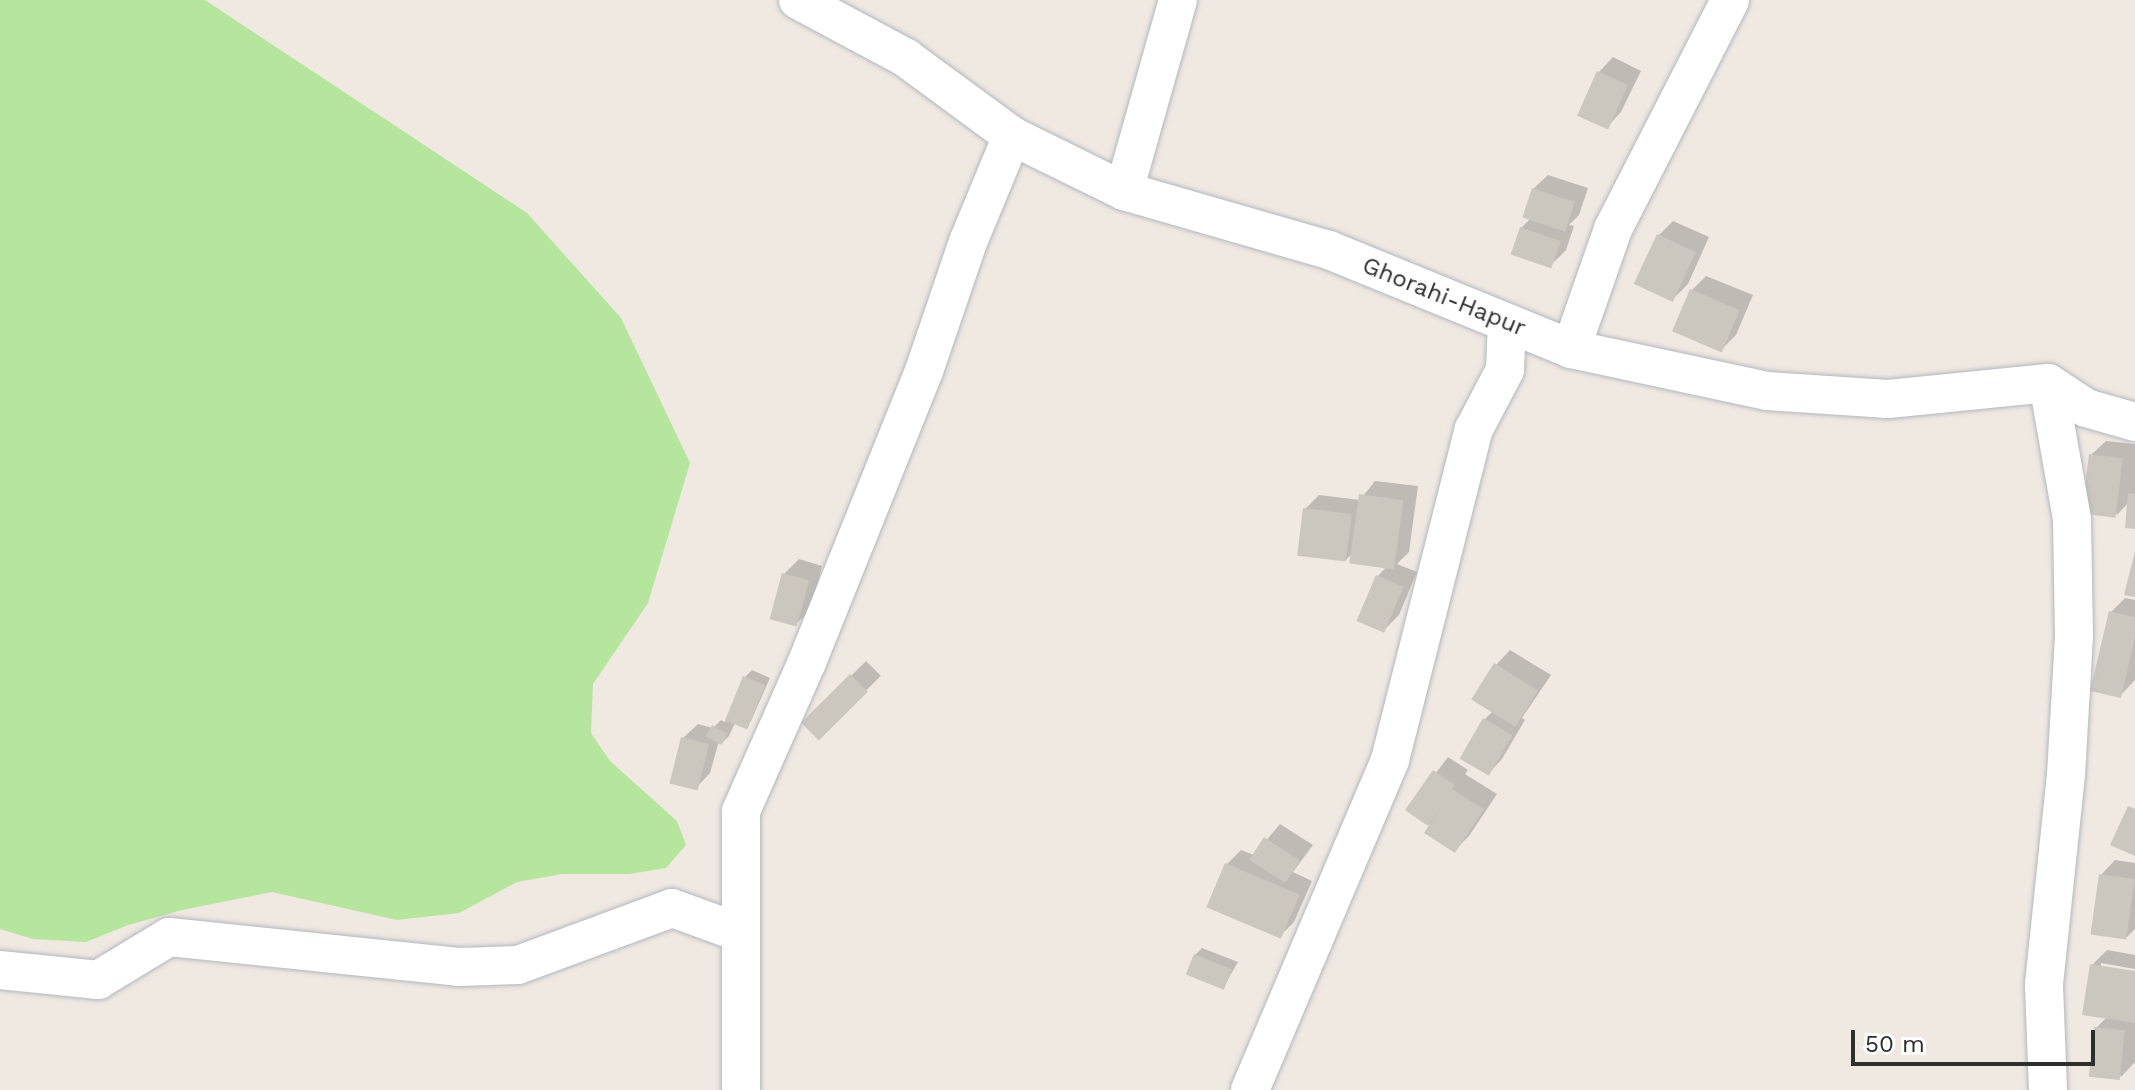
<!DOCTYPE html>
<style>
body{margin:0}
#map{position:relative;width:2135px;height:1090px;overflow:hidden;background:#efe9e1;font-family:"Work Sans",sans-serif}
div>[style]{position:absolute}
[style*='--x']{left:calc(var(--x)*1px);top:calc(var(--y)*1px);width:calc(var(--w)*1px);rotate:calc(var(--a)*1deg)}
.green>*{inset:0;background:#b6e59e}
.shadow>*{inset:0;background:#0003;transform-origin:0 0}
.building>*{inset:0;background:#cbc7bf;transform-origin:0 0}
.roads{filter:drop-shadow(0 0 2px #b4b7c1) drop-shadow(0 0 2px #b4b7c1)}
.minor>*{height:38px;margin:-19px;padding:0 19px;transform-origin:19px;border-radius:19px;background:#fff}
span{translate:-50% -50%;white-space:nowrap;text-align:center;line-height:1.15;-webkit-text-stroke:6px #fff;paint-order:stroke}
.street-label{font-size:24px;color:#2e2e2e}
.scale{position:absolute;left:1851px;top:1030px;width:244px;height:36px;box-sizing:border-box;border:4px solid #2e2e2e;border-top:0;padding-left:10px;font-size:24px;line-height:28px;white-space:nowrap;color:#2e2e2e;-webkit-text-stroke:6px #fff;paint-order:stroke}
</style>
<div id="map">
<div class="green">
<div style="clip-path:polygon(0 0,205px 0,527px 213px,621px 318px,690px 463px,648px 603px,593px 684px,591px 733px,610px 761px,677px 821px,686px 845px,666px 868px,630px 874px,562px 874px,517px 882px,459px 913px,397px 920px,272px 892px,182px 910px,128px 925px,86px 942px,33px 939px,0 929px)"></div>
</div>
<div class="shadow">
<div style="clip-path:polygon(1613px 57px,1641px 71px,1621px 112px,1607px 127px,1599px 72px)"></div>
<div style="clip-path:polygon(1548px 175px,1588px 188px,1579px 215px,1569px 225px,1574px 226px,1566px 250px,1551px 265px,1521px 228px,1531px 218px,1533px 189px)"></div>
<div style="clip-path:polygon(1673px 221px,1709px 237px,1688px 284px,1674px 298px,1658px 236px)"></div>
<div style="clip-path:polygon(1706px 276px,1753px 295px,1736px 335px,1721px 350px,1691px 291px)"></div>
<div style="clip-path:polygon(2106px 441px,2135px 444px,2135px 527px,2129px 502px,2117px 515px,2091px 455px)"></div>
<div style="clip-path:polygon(1375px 481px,1418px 486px,1409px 552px,1397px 564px,1417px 572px,1399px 615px,1384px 630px,1378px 576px,1388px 565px,1354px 551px,1346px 560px,1305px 509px,1319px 495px,1360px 500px)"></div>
<div style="clip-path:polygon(799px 559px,822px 566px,811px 610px,796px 624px,784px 574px)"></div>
<div style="clip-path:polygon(2125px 598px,2135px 600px,2135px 680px,2120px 696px,2111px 612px)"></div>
<div style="clip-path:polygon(1510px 650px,1551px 675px,1522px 718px,1525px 720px,1502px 759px,1488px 774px,1485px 719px,1493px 711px,1496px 665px)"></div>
<div style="left:866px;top:661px;width:21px;height:88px;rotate:45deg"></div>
<div style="clip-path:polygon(752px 670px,770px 678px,751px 721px,744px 728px,735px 723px,729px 736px,722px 743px,719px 741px,710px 773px,696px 788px,683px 738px,698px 724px,713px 728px,721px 720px,725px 722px,745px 677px)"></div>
<div style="clip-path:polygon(1448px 757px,1468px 770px,1465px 774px,1497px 794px,1469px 836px,1455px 850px,1432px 826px,1408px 810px)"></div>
<div style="clip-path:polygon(1280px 824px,1313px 845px,1293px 872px,1312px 881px,1294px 922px,1280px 936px,1227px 864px,1241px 850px,1254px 855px)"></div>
<div style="clip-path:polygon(2115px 860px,2135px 863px,2135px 929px,2126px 938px,2101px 875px)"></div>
<div style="clip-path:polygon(1202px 948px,1238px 962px,1224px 986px,1195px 955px)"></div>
<div style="clip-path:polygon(2107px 950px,2135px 955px,2135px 969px,2101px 963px,2101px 967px,2135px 973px,2135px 1062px,2121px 1077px,2096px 1028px,2107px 1017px,2092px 965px)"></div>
</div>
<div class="building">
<div style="left:1597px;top:71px;width:34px;height:49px;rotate:24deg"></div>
<div style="left:1532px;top:188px;width:45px;height:31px;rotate:18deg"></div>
<div style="left:1520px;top:227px;width:43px;height:29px;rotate:19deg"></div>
<div style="left:1657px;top:234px;width:43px;height:55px;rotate:25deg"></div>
<div style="left:1690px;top:289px;width:54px;height:46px;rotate:23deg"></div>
<div style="left:2089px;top:454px;width:34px;height:60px;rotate:7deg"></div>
<div style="clip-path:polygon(2128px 493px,2135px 494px,2135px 529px,2125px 528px)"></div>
<div style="left:1359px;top:494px;width:45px;height:70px;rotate:8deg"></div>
<div style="left:1303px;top:508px;width:49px;height:48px;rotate:7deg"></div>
<div style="clip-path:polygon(2135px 551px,2135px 597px,2124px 595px)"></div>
<div style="left:782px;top:573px;width:28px;height:48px;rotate:15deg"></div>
<div style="left:1376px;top:575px;width:30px;height:50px;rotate:23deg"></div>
<div style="clip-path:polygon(2109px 611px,2135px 617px,2135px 637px,2121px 698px,2090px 691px)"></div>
<div style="left:1494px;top:663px;width:52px;height:43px;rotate:32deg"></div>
<div style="left:850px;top:674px;width:25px;height:69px;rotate:45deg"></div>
<div style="left:743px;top:676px;width:24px;height:48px;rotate:22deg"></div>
<div style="left:1483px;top:718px;width:34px;height:47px;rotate:30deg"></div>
<div style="left:712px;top:725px;width:18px;height:13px;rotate:29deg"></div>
<div style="left:681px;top:737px;width:29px;height:48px;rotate:14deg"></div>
<div style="clip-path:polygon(1433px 770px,1455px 785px,1452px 789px,1484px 809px,1455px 853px,1424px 833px,1442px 806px,1428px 826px,1405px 810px)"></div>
<div style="clip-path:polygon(2128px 806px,2135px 809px,2135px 856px,2110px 845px)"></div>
<div style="left:1264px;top:837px;width:43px;height:27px;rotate:33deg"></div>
<div style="left:1225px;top:863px;width:81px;height:48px;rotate:23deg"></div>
<div style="left:2099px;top:874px;width:36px;height:61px;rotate:8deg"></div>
<div style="left:1194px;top:954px;width:41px;height:22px;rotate:22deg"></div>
<div style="clip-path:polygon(2090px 964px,2135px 971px,2135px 1023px,2082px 1015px)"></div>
<div style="left:2094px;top:1027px;width:31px;height:50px;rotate:6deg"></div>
</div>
<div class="roads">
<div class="minor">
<div style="--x:798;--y:0;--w:123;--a:28.2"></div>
<div style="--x:906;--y:58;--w:132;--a:36.3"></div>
<div style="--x:1012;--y:136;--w:125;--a:26.2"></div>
<div style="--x:1124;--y:191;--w:213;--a:16.1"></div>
<div style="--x:1329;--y:250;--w:261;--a:22.2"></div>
<div style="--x:1571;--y:349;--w:200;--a:12.1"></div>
<div style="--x:1767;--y:391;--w:121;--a:3.8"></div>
<div style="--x:1888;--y:399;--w:161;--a:-5.7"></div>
<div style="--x:2048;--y:383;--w:45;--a:33.3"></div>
<div style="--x:2086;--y:408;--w:51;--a:15.9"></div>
<div style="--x:1124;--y:191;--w:198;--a:-74.2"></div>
<div style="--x:1571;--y:349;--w:127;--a:-70.7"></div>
<div style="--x:1613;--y:229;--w:257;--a:-62.9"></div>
<div style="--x:0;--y:970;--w:99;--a:5.8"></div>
<div style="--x:98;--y:980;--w:83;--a:-31.2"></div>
<div style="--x:169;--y:937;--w:291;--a:5.9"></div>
<div style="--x:458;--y:967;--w:60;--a:-1.9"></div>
<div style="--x:518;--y:965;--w:164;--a:-20.3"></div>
<div style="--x:672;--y:908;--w:70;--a:20"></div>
<div style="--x:741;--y:1090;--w:279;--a:-90"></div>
<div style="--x:741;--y:811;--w:163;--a:-66.1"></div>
<div style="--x:807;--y:662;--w:314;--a:-68.1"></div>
<div style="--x:924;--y:371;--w:136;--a:-71.2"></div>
<div style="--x:968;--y:242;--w:115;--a:-67.5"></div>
<div style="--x:1250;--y:1090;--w:358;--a:-67"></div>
<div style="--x:1390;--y:760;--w:341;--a:-75.8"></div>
<div style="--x:1474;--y:429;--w:67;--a:-62.3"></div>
<div style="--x:1505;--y:370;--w:47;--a:-87.6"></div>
<div style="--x:2048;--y:1090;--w:106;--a:-92.2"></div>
<div style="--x:2044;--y:984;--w:210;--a:-84"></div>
<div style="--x:2066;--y:775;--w:139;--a:-86.7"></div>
<div style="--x:2074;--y:636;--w:117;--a:-91"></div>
<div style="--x:2072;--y:519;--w:138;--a:-100"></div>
</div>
</div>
<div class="street-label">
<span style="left:1444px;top:297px;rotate:22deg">Ghorahi-Hapur</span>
</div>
<div class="scale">50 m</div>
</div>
